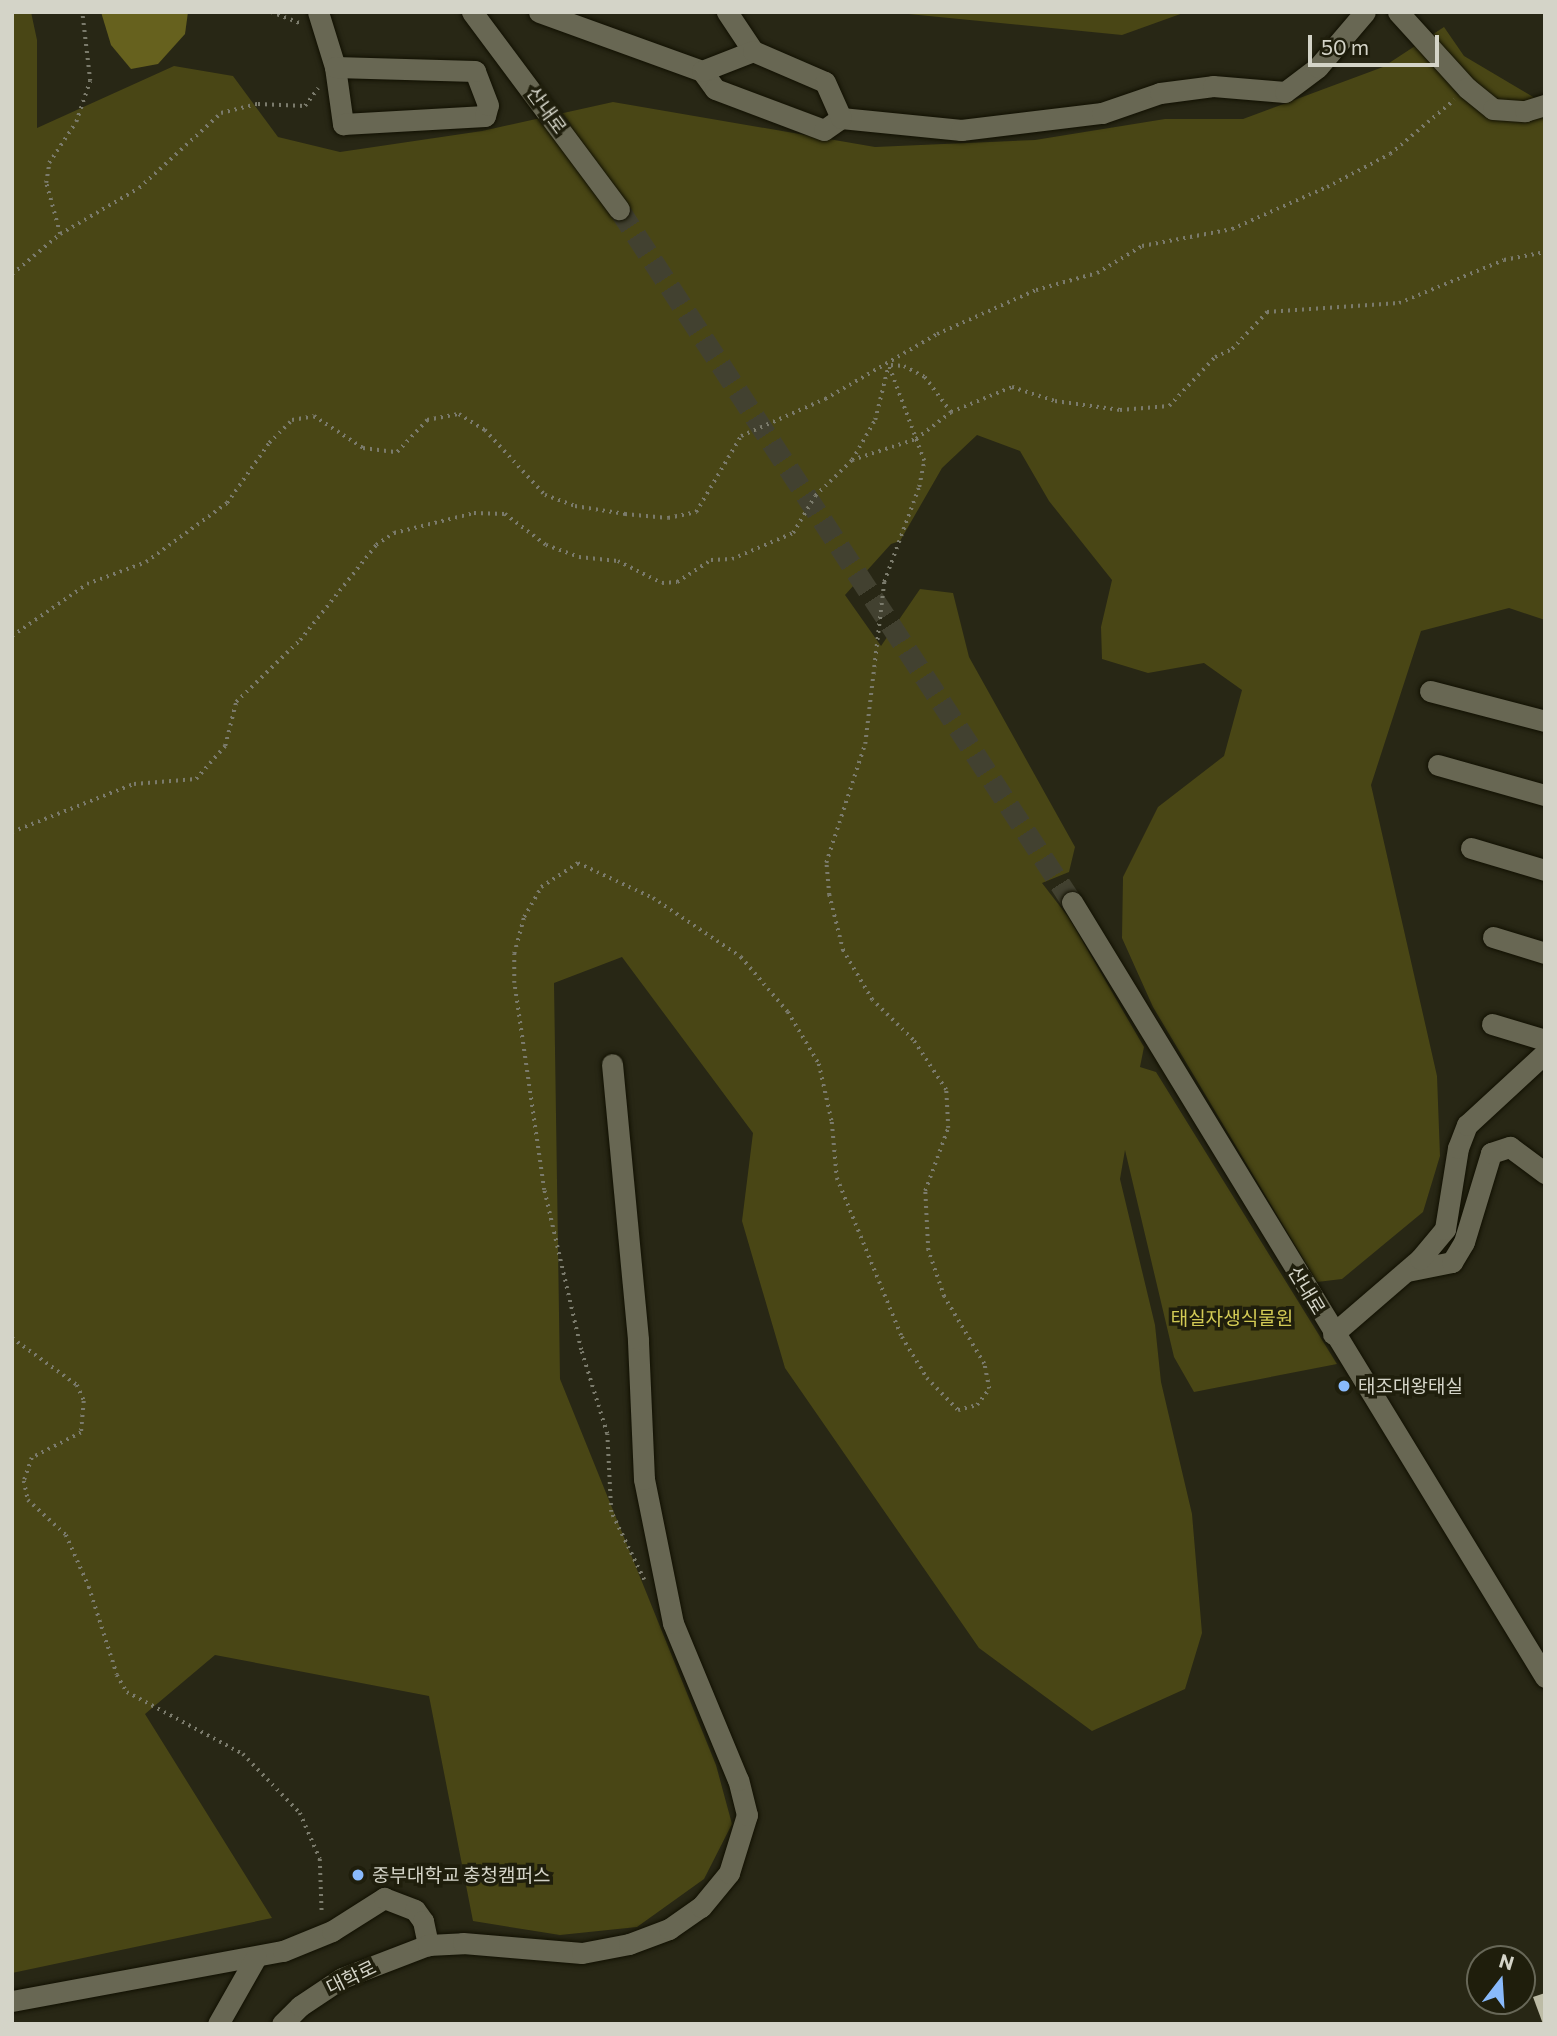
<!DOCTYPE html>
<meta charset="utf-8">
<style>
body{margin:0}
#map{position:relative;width:1557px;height:2036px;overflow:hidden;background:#282715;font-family:Commissioner,"Noto Sans KR",sans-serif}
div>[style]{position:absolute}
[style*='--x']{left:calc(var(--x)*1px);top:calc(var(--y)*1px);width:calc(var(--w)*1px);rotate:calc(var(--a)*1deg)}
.green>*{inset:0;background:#494615}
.water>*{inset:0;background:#66611e}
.building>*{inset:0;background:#bcbba5}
.minor-tunnel>*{height:21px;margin-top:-10.5px;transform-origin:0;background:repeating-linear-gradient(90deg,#424130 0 21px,transparent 0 31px)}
.path>*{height:3.5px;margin-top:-1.75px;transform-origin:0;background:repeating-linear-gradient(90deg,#7b7b6c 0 2px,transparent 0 7px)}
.roads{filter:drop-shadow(0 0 2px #111002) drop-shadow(0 0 2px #111002)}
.minor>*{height:21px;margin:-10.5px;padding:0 10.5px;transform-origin:10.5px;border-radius:10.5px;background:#686753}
.dots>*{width:19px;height:19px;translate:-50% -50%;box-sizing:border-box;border:4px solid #1f1e0c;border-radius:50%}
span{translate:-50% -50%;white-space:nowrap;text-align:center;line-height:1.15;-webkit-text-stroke:7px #1f1e0c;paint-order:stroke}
.street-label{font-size:19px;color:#d4d4c8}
.park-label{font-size:19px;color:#d3cb55}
.poi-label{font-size:19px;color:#d4d4c8}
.left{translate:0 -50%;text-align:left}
.frame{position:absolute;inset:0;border:14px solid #d4d4c8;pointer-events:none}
.north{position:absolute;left:1466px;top:1945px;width:70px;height:70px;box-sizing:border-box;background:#1f1e0c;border:2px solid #676757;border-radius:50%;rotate:17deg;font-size:19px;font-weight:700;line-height:28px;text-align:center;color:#d4d4c8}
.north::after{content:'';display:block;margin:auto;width:24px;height:32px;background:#89bafc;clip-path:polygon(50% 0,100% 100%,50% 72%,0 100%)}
.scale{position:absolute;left:1308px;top:35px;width:131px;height:32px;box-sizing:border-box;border:4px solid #d4d4c8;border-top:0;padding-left:9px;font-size:21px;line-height:24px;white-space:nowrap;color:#d4d4c8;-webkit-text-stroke:5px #1f1e0c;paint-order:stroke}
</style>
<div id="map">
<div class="green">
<div style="clip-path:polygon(12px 12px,31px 12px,37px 40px,37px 128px,174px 66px,233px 76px,278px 137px,340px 152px,482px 131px,613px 102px,875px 147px,1035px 140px,1165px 119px,1243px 119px,1383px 67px,1444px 27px,1464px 56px,1545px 104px,1545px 620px,1509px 608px,1421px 631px,1371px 785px,1437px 1076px,1440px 1156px,1423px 1212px,1342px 1279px,1317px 1282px,1153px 1007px,1122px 938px,1123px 877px,1158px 807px,1224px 756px,1242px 690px,1204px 663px,1148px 673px,1102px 659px,1101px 627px,1112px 580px,1049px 501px,1020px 451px,977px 435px,942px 468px,900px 541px,891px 544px,845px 595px,881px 646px,920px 589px,953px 593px,969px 657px,1075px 847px,1069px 872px,1042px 883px,1069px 918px,1144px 1047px,1140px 1067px,1156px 1072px,1337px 1364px,1194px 1392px,1174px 1357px,1125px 1150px,1120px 1179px,1155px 1325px,1161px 1382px,1192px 1514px,1202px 1633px,1185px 1689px,1092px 1731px,979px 1648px,785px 1368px,742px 1221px,753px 1133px,622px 957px,554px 983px,560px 1379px,716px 1765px,732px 1824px,704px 1879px,637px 1927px,560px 1935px,473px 1921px,429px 1696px,215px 1655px,145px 1714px,272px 1918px,12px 1973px)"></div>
<div style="clip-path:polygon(888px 12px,1186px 12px,1122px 35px)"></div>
</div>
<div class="water">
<div style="clip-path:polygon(101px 12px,188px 12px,185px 34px,158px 64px,131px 69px,111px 45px)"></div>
</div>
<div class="building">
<div style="clip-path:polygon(1545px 1993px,1545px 2024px,1543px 2024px,1533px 1997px)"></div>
</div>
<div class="minor-tunnel">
<div style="--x:619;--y:209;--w:828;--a:56.83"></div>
</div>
<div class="path">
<div style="--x:271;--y:12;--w:33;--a:21"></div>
<div style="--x:60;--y:234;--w:53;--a:-105.4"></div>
<div style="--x:46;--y:183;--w:20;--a:-81"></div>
<div style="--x:49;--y:163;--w:49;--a:-56.6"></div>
<div style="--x:76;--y:122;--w:43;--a:-71.1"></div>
<div style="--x:90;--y:81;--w:69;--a:-96.6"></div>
<div style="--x:12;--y:274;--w:62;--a:-39.8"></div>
<div style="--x:60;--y:234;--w:91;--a:-30.2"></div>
<div style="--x:139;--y:188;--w:111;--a:-42.4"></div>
<div style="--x:221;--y:113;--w:38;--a:-14"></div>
<div style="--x:258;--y:104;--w:47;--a:2.4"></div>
<div style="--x:305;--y:106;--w:22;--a:-54"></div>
<div style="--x:891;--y:365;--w:13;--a:4"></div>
<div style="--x:904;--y:366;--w:24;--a:28"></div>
<div style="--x:925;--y:377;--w:44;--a:53.4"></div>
<div style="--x:852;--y:460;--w:46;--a:-60.1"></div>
<div style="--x:875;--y:420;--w:55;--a:-76.2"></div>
<div style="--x:12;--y:636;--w:91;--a:-34.7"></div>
<div style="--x:87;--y:584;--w:63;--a:-20.4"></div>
<div style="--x:146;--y:562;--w:100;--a:-36.1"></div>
<div style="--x:227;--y:503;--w:73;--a:-55"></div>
<div style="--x:269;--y:443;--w:33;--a:-45"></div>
<div style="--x:292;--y:420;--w:22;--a:-10"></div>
<div style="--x:314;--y:416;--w:59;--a:33.1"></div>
<div style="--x:363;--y:448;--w:34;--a:7"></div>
<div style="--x:397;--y:452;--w:44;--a:-46.8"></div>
<div style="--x:427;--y:420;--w:33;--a:-11"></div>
<div style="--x:459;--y:414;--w:31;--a:32"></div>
<div style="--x:485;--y:430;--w:88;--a:47.3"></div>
<div style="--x:545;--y:495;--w:32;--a:20"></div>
<div style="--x:575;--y:506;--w:51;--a:9.1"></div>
<div style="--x:625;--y:514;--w:43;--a:5.3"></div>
<div style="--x:668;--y:518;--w:29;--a:-12"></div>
<div style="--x:696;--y:512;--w:88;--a:-59.4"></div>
<div style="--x:741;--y:436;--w:92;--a:-23.8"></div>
<div style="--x:825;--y:399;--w:129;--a:-30.1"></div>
<div style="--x:937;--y:334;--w:108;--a:-24"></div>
<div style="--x:1036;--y:290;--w:63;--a:-15.6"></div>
<div style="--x:1097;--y:273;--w:52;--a:-31"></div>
<div style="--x:1142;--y:246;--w:92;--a:-10.7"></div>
<div style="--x:1232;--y:229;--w:104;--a:-23.9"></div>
<div style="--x:1327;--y:187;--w:71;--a:-27.6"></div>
<div style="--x:1390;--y:154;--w:84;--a:-40.2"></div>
<div style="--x:12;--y:832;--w:131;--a:-21.5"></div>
<div style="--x:134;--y:784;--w:62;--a:-4.6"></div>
<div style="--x:196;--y:779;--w:44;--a:-48.7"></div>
<div style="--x:225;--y:746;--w:45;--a:-76"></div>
<div style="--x:236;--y:702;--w:89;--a:-44.1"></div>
<div style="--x:300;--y:640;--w:122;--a:-51.3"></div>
<div style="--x:376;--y:545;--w:22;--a:-34"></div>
<div style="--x:394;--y:533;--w:82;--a:-14"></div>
<div style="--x:474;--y:513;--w:31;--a:2"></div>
<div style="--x:505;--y:514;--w:51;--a:37.1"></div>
<div style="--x:546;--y:545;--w:35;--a:20"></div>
<div style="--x:579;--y:557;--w:39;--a:6"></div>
<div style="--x:618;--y:561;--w:49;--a:26.6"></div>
<div style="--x:662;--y:583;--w:15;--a:-4"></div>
<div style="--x:677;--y:582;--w:40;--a:-32.9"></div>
<div style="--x:711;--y:560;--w:21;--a:-3"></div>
<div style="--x:732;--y:559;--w:66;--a:-23.1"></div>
<div style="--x:793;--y:533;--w:43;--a:-59.3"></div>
<div style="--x:815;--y:496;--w:52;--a:-44.2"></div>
<div style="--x:852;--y:460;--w:67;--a:-18.2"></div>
<div style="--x:916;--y:439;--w:44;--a:-37.6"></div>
<div style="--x:951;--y:412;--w:66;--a:-22.3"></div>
<div style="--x:1012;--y:387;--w:45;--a:18"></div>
<div style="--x:1055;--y:401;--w:66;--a:7.9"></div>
<div style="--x:1120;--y:410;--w:49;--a:-4.7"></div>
<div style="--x:1169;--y:406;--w:67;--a:-46.8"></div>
<div style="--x:1215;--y:357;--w:19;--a:-25"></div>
<div style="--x:1232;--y:349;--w:51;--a:-46.6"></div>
<div style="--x:1267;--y:312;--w:132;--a:-3.9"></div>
<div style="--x:1399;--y:303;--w:113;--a:-22.3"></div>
<div style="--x:1504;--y:260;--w:42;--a:-11"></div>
<div style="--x:12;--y:1338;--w:80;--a:35.9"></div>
<div style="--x:77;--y:1385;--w:17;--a:66"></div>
<div style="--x:84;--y:1401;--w:32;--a:95"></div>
<div style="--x:81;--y:1433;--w:55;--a:153"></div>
<div style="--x:32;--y:1458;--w:24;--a:109"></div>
<div style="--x:24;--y:1481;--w:19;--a:78"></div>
<div style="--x:28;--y:1500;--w:52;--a:42.6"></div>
<div style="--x:66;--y:1535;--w:57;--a:66.1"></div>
<div style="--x:89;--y:1587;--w:92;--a:72.3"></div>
<div style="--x:117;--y:1675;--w:20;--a:60"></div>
<div style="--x:127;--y:1692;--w:132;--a:28.1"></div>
<div style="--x:243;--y:1754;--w:82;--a:46"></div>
<div style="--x:300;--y:1813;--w:50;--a:66.5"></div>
<div style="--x:320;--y:1859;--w:56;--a:88"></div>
<div style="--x:644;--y:1580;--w:76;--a:-115.9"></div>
<div style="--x:611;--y:1512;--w:78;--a:-92.9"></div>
<div style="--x:607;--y:1434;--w:88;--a:-107.2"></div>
<div style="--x:581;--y:1350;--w:164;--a:-103"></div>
<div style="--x:544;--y:1190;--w:209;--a:-98.2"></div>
<div style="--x:514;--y:983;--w:29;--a:-90"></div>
<div style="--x:514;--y:954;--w:38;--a:-75"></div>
<div style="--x:524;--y:917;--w:34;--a:-60"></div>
<div style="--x:541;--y:887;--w:44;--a:-33"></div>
<div style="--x:578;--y:863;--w:83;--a:25"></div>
<div style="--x:653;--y:898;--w:106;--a:33.8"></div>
<div style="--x:741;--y:957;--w:72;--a:49.5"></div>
<div style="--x:788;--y:1012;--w:61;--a:59.2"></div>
<div style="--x:819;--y:1064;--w:59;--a:77.4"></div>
<div style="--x:832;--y:1122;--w:56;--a:84.9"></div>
<div style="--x:837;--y:1178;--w:172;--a:67.8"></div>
<div style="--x:902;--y:1337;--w:48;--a:58.6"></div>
<div style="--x:927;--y:1378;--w:45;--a:45.9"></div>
<div style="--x:958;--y:1410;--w:20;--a:-15"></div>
<div style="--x:977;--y:1405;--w:20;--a:-53"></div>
<div style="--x:989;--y:1389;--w:25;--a:-101"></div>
<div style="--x:984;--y:1364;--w:78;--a:-120.8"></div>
<div style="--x:944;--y:1297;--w:50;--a:-108.8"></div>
<div style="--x:928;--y:1250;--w:59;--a:-92.9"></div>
<div style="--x:925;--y:1191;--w:67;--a:-69.9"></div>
<div style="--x:948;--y:1128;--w:38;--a:-93"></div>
<div style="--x:946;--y:1090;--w:60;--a:-123.4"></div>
<div style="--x:913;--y:1040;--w:57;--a:-135.7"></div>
<div style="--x:872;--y:1000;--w:57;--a:-120.6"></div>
<div style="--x:843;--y:951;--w:58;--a:-104"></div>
<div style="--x:829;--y:895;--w:32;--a:-95"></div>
<div style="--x:826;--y:863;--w:125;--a:-71.9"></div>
<div style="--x:865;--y:744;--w:163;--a:-83.3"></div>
<div style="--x:884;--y:582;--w:101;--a:-69.8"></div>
<div style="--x:919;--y:487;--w:26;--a:-79"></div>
<div style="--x:924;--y:461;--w:103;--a:-110.4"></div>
</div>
<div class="roads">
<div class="minor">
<div style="--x:318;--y:12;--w:58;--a:72.8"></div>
<div style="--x:335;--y:67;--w:58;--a:82"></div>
<div style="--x:343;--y:124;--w:142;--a:-3.2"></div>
<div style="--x:485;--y:116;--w:11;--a:-75"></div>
<div style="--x:488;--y:105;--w:36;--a:-111"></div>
<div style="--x:475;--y:71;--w:140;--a:-178.4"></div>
<div style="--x:472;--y:12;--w:246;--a:53.3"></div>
<div style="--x:539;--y:12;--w:173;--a:19.9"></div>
<div style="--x:702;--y:71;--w:22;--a:54"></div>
<div style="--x:715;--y:89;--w:116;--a:20.6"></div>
<div style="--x:824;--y:130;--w:21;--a:-35"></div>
<div style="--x:841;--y:118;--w:121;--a:5.7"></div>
<div style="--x:961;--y:130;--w:142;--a:-6.9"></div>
<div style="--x:1102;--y:113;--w:61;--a:-19"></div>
<div style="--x:1160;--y:93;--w:53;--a:-7.5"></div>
<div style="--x:1213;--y:86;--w:72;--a:4.8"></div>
<div style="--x:1285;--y:92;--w:41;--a:-37.1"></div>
<div style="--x:1318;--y:67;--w:72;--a:-49.5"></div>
<div style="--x:727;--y:12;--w:47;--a:56.3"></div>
<div style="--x:1398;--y:12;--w:103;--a:47.8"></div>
<div style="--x:1467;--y:88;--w:33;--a:39"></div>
<div style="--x:1493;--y:109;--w:32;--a:4"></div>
<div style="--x:1525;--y:111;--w:21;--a:-17"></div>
<div style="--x:702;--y:71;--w:55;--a:-21.4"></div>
<div style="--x:753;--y:51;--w:78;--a:23.3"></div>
<div style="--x:825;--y:82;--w:39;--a:66"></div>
<div style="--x:1430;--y:691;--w:119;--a:14.6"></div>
<div style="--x:1438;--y:765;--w:111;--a:15.7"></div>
<div style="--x:1471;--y:848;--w:77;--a:16.6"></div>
<div style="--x:1072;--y:902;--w:908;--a:58.6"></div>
<div style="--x:1493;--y:937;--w:54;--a:17.1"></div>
<div style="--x:1492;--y:1024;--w:55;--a:16.8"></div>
<div style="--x:1407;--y:1271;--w:46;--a:-11.3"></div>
<div style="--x:1452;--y:1262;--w:23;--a:-59"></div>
<div style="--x:1464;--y:1242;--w:93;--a:-73.1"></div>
<div style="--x:1491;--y:1153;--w:20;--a:-18"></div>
<div style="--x:1510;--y:1147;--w:44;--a:36.6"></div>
<div style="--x:1333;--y:1334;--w:115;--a:-40.8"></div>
<div style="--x:1420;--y:1259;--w:39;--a:-50"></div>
<div style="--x:1445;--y:1229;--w:82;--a:-80.9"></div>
<div style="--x:1458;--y:1148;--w:25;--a:-69"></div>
<div style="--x:1467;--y:1125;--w:106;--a:-42.7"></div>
<div style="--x:12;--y:2001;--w:276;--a:-10.5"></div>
<div style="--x:283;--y:1951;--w:53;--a:-22.2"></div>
<div style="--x:332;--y:1931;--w:62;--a:-32.4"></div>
<div style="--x:384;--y:1898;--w:33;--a:21"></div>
<div style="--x:415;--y:1910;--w:14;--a:54"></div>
<div style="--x:423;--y:1921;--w:25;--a:78"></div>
<div style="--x:218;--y:2024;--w:77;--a:-60.4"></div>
<div style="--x:282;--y:2024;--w:25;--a:-45"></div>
<div style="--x:300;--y:2006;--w:50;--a:-33.7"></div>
<div style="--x:342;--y:1978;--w:92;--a:-21"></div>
<div style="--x:428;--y:1945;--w:35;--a:-3"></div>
<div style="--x:463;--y:1943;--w:119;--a:4.8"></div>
<div style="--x:582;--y:1953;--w:48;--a:-10.8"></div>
<div style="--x:629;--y:1944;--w:43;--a:-20.6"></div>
<div style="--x:669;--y:1929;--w:39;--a:-35"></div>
<div style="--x:701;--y:1907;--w:44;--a:-50.5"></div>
<div style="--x:729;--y:1873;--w:61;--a:-72.8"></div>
<div style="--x:747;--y:1815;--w:36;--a:-104"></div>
<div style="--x:738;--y:1780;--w:170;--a:-112.5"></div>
<div style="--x:673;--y:1623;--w:147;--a:-101.4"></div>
<div style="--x:644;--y:1479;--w:140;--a:-92.5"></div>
<div style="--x:638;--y:1339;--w:276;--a:-95.4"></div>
</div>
</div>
<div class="dots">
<div style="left:1344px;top:1386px;background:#89bafc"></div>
<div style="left:358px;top:1875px;background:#89bafc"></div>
</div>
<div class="street-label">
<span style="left:547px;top:110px;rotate:54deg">산내로</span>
<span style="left:1307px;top:1290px;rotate:59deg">산내로</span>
<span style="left:351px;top:1977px;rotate:-26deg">대학로</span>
</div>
<div class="park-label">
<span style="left:1232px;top:1318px">태실자생식물원</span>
</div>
<div class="poi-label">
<span class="left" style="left:1358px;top:1386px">태조대왕태실</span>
<span class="left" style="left:372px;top:1875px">중부대학교 충청캠퍼스</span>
</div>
<div class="frame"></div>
<div class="north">N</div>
<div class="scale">50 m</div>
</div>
